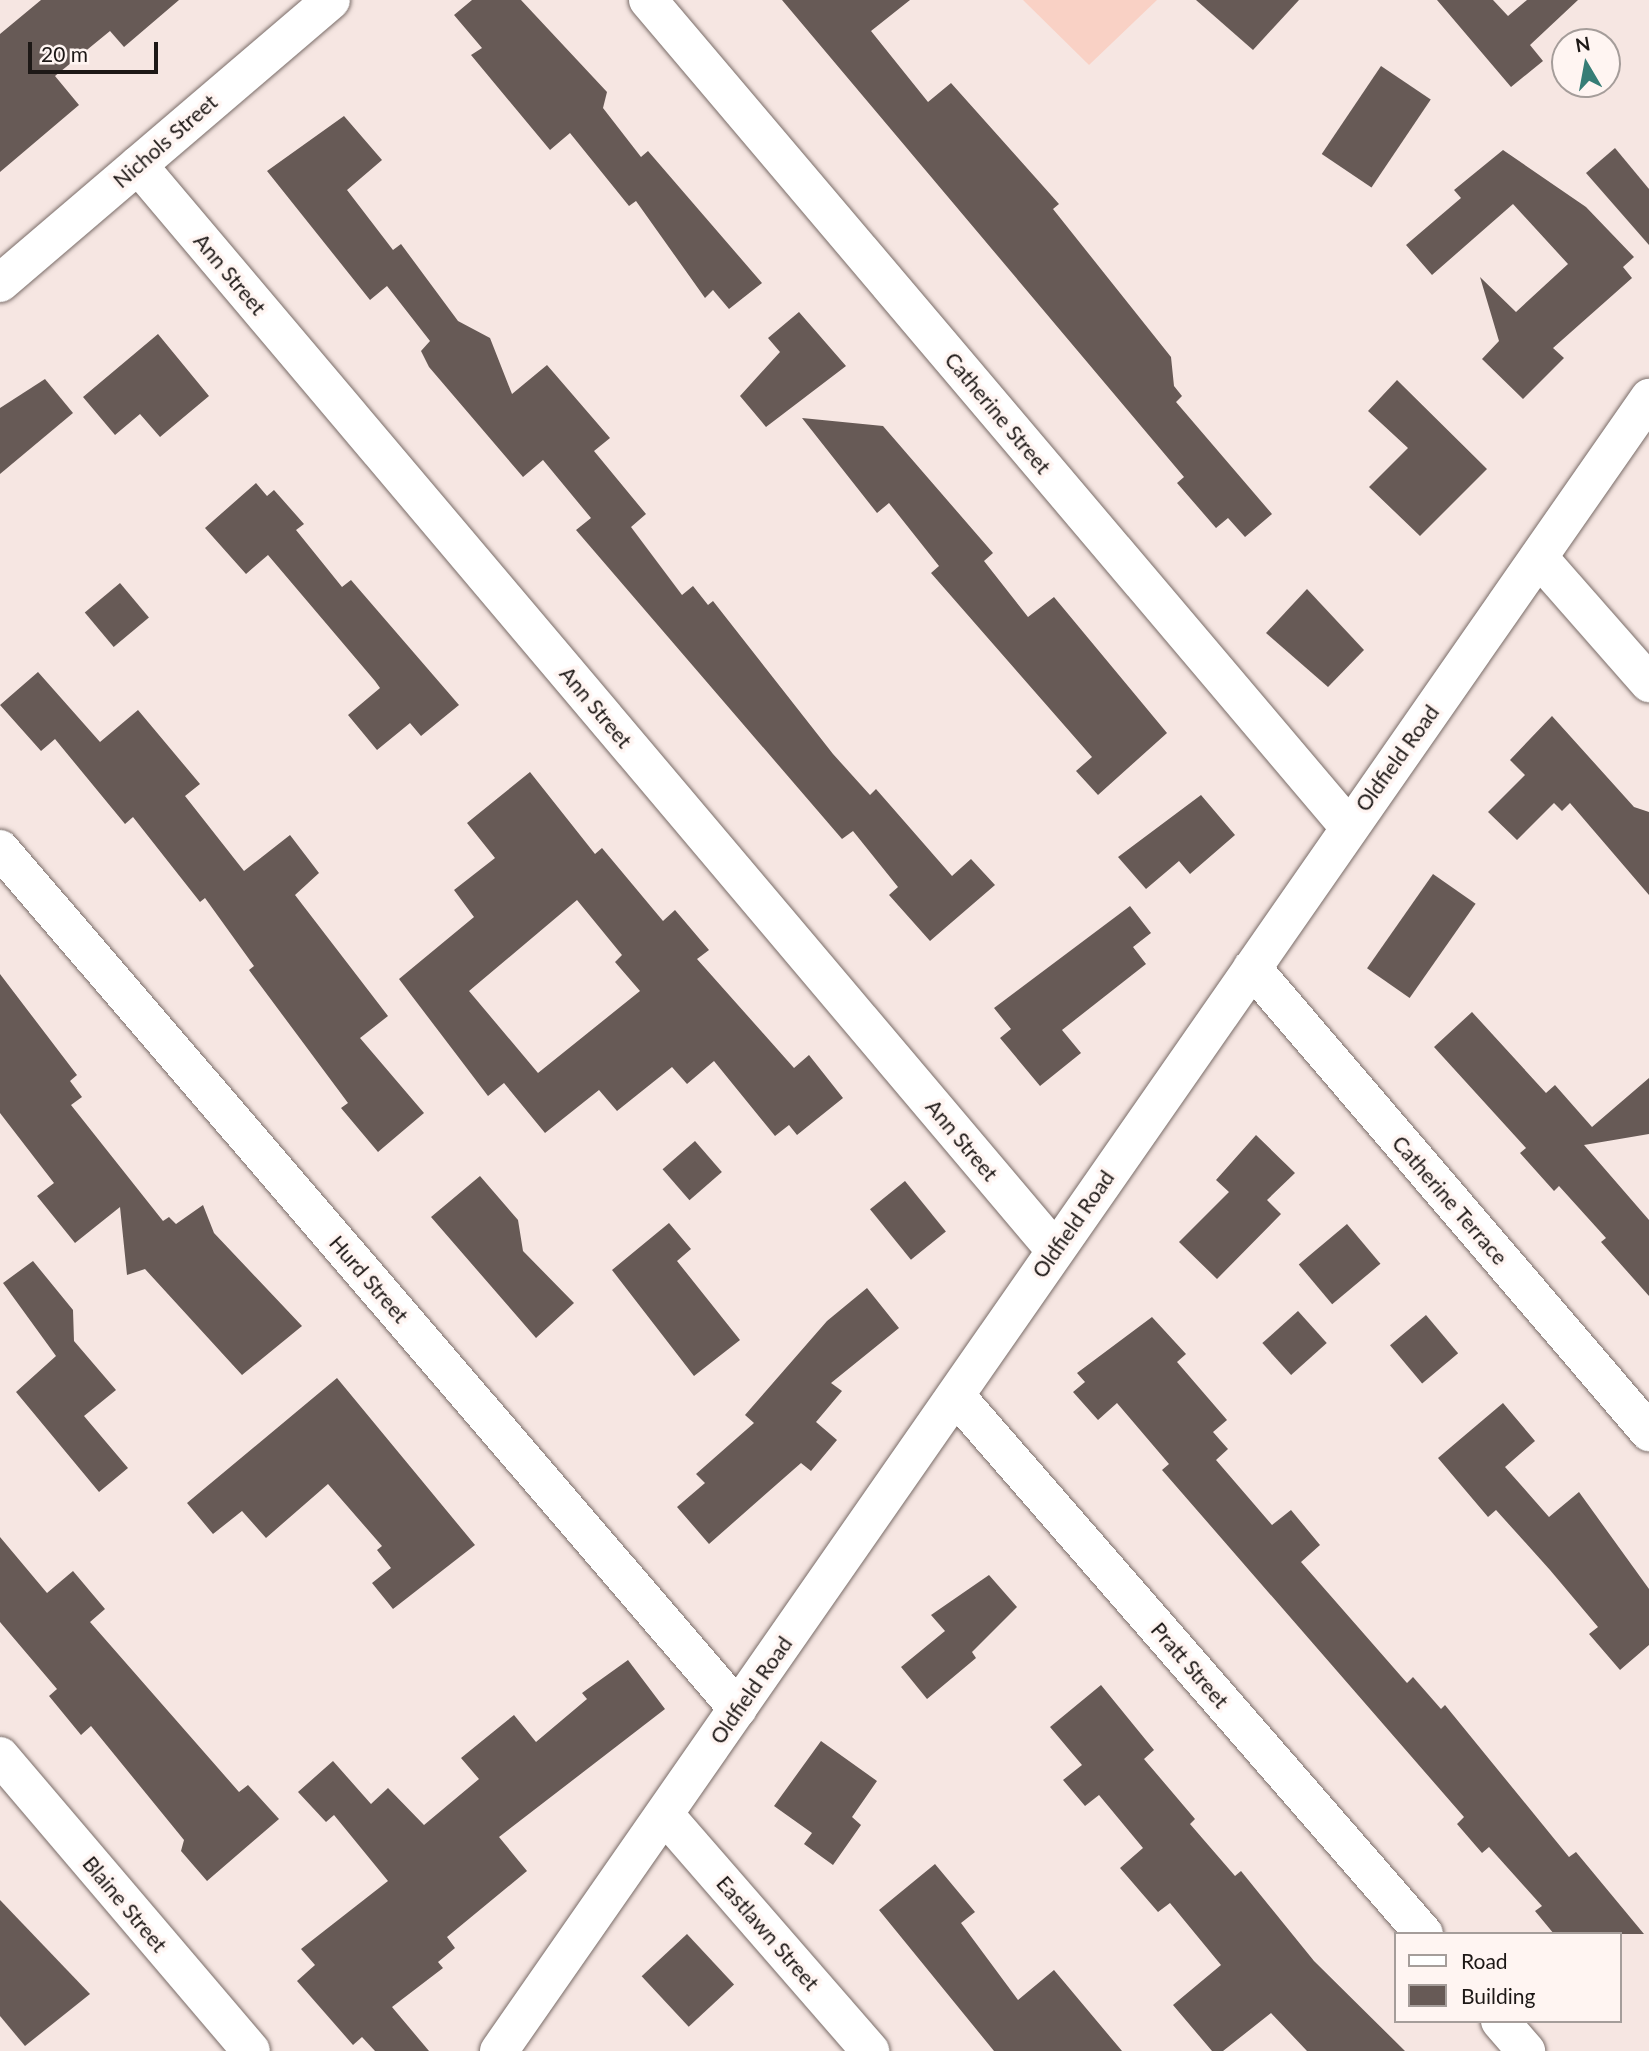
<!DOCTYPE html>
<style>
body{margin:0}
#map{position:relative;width:1649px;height:2051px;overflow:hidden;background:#f6e6e2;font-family:Lato,sans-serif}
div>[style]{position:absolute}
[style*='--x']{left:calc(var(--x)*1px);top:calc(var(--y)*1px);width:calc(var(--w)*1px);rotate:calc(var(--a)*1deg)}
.green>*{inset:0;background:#f9d1c5}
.building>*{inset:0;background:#675a56;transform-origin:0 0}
.roads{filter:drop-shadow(0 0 2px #796c68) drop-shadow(0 0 2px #796c68)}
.street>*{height:38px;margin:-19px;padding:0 19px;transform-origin:19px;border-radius:19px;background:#fff}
.secondary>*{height:38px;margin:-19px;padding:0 19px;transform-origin:19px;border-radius:19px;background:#fff}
span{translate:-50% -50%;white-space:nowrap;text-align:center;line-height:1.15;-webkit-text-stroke:7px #fff5f2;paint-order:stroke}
.street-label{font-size:21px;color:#1d1816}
.legend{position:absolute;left:1394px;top:1932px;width:228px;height:91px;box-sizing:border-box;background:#fff5f2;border:2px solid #a59d9a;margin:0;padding:9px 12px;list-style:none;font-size:21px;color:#1d1816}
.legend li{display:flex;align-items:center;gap:14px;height:35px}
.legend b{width:35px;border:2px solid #a59d9a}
.north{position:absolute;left:1551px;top:28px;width:70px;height:70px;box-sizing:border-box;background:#fff5f2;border:2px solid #a59d9a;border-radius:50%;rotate:350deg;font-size:19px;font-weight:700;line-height:28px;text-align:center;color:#1d1816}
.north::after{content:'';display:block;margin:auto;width:24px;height:32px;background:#367d76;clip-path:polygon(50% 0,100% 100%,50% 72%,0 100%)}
.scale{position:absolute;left:28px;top:42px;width:130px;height:32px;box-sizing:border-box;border:4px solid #1d1816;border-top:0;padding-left:9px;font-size:21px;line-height:24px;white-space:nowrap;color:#1d1816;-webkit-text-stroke:5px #fff5f2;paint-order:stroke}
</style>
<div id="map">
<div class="green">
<div style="clip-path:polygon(1023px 0,1157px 0,1089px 65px)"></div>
</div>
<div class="building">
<div style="clip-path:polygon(41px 0,179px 0,124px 47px,110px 31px,55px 76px,79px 105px,0 172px,0 34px)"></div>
<div style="clip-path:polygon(472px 0,521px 0,607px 92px,603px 108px,641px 157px,648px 151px,762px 283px,729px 309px,713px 290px,705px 298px,636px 201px,629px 206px,570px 133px,550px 150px,471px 55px,482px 48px,454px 15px)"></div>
<div style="clip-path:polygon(782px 0,910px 0,871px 31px,928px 102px,951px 83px,1059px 204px,1053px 209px,1171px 357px,1174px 386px,1182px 396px,1176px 402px,1272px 514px,1245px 537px,1228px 518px,1216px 528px,1177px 483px,1184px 477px)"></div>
<div style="clip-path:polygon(1196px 0,1299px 0,1253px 50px)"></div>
<div style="clip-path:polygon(1437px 0,1493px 0,1508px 16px,1527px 0,1578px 0,1530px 45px,1543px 61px,1511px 87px)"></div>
<div style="left:1381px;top:66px;width:60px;height:106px;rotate:34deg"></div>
<div style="clip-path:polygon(344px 116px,382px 160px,347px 190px,393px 250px,401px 244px,458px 321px,490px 338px,512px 394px,547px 365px,610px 438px,594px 451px,646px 514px,631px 527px,682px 595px,693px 586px,708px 605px,713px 601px,833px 754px,870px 795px,876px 789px,952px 876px,971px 859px,995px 885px,930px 941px,889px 895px,898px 887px,853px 831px,842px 839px,576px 530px,591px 518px,543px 460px,523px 477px,429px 367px,421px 351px,430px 341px,387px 286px,370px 300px,267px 171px)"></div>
<div style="clip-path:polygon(1615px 148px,1649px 189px,1649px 245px,1586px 173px)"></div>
<div style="clip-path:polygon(1503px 150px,1586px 207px,1634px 257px,1623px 267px,1632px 278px,1553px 348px,1564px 358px,1523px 399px,1482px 359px,1499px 341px,1480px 277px,1516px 312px,1568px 264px,1513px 204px,1432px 275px,1406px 245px,1461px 198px,1454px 190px)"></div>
<div style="clip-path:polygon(799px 312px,846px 366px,766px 427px,740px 396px,780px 352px,768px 338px)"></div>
<div style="clip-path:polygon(158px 334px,209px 396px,160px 437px,140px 414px,115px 435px,83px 397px)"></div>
<div style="clip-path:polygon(45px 379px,73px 413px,0 474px,0 408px)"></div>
<div style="clip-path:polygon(1397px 380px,1487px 469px,1420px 536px,1369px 487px,1408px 448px,1368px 411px)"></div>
<div style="clip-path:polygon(802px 418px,883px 426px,993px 553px,984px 561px,1028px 617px,1054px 597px,1167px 733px,1098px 795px,1076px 771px,1092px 757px,931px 573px,939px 566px,889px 503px,877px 513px)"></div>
<div style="clip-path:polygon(256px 483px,267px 496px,274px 490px,304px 524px,296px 530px,342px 587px,351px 580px,459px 705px,421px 736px,410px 723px,377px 750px,348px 715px,380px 688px,375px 681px,268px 555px,246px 574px,205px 528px)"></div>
<div style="left:120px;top:583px;width:45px;height:46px;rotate:50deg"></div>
<div style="clip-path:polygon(1307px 589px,1364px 650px,1328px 687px,1266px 633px)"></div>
<div style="clip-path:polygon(38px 672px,100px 742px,138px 710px,200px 784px,185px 796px,244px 871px,290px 835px,319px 873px,295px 895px,388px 1016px,360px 1038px,424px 1113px,378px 1152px,341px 1108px,348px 1103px,249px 970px,254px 966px,205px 898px,200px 902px,133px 817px,125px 824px,55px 739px,41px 751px,0 705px)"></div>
<div style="clip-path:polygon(1552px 716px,1634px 807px,1649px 812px,1649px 895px,1570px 803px,1562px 811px,1554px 803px,1517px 840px,1488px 812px,1525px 775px,1510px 760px)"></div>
<div style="clip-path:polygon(evenodd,530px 772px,595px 854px,602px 848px,663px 921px,675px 910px,709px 950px,697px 959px,794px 1068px,809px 1055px,843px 1098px,797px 1135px,789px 1125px,775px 1136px,714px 1061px,687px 1084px,672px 1067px,617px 1111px,599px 1090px,545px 1133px,504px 1083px,488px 1096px,399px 979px,474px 917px,454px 890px,495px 858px,467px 823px,530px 772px,577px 900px,622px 955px,615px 962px,640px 991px,538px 1073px,469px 991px,577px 900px)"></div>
<div style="clip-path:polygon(1201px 795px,1235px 835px,1190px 874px,1179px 861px,1146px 889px,1118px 857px)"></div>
<div style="left:1433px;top:874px;width:52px;height:115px;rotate:35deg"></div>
<div style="clip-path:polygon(1130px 906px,1151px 933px,1133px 947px,1146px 964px,1062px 1030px,1081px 1053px,1040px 1086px,1000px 1038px,1011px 1029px,994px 1008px)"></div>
<div style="clip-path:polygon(0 974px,77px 1075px,70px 1081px,82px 1097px,71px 1105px,163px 1221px,169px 1217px,176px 1224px,203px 1205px,214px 1233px,302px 1326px,242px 1375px,145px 1269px,127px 1275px,120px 1207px,75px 1243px,37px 1196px,54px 1183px,0 1113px)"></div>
<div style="clip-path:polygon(1472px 1012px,1546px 1093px,1555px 1085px,1592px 1127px,1649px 1078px,1649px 1134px,1584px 1145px,1649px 1220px,1649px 1296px,1601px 1242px,1606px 1238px,1559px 1186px,1554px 1191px,1520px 1153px,1526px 1148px,1434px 1047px)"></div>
<div style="clip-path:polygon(1256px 1135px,1295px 1173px,1267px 1200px,1281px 1214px,1217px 1279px,1179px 1242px,1229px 1192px,1216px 1180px)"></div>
<div style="left:695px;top:1141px;width:41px;height:43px;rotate:49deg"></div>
<div style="clip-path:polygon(480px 1176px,518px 1220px,523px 1251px,574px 1303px,536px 1338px,431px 1217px)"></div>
<div style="left:905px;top:1181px;width:65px;height:45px;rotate:51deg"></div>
<div style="clip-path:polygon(669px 1223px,691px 1249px,677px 1261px,740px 1340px,694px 1376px,612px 1270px)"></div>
<div style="left:1347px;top:1224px;width:52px;height:63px;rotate:50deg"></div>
<div style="clip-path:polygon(33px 1261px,73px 1310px,74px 1341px,116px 1390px,84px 1416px,128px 1468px,99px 1492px,16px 1392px,56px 1356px,3px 1283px)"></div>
<div style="clip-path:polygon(867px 1288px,899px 1328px,831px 1383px,842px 1391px,816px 1422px,837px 1440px,811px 1471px,801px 1463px,709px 1544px,677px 1507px,705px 1483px,696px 1474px,754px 1423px,745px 1415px,827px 1321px)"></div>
<div style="left:1298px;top:1311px;width:43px;height:48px;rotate:48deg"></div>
<div style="left:1426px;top:1315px;width:50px;height:47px;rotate:50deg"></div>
<div style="clip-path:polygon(1152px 1317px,1186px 1354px,1177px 1362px,1227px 1420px,1213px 1432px,1228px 1449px,1216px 1460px,1272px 1525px,1291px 1510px,1320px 1545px,1301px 1562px,1407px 1683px,1413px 1677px,1441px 1709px,1445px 1705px,1569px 1857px,1576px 1852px,1644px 1934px,1554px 1934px,1535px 1911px,1542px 1906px,1489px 1847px,1482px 1853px,1457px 1824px,1464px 1817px,1162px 1470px,1169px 1464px,1117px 1403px,1098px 1420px,1073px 1392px,1085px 1382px,1077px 1373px)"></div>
<div style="clip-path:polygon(337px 1378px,475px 1545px,393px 1609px,372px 1583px,391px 1568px,377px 1550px,382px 1546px,328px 1484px,266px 1538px,242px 1511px,213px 1534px,187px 1503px)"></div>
<div style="clip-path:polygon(1503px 1403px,1535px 1441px,1505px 1467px,1549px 1517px,1579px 1492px,1649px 1589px,1649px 1645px,1620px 1670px,1589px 1634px,1598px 1627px,1550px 1570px,1496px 1510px,1488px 1517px,1438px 1458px)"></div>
<div style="clip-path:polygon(0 1537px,47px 1593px,73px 1571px,105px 1609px,90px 1622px,239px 1792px,248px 1785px,279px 1819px,207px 1881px,181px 1851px,184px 1840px,91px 1726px,81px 1735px,49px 1696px,57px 1689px,0 1622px)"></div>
<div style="clip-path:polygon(989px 1575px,1017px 1607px,972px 1652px,976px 1658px,927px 1699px,901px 1667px,945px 1631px,931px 1615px)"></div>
<div style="clip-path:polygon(628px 1660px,665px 1709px,499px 1837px,527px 1871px,447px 1937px,455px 1948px,438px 1962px,443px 1968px,392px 2007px,429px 2051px,375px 2051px,362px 2037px,353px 2045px,297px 1981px,315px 1965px,301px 1949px,388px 1881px,334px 1815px,326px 1822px,298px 1792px,333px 1761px,371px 1804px,388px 1788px,424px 1825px,479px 1779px,461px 1758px,514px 1715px,536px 1742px,587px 1699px,582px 1693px)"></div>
<div style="clip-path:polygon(1101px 1685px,1154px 1750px,1144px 1759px,1195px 1819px,1190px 1824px,1235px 1876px,1241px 1871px,1314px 1961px,1405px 2051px,1307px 2051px,1271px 2013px,1223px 2051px,1212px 2051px,1173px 2005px,1221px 1965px,1170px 1903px,1158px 1912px,1120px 1868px,1143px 1848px,1099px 1795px,1085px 1806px,1063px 1780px,1082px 1765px,1050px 1727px)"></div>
<div style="clip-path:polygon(821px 1741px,877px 1781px,852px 1817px,861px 1825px,833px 1865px,804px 1844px,812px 1833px,774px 1806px)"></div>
<div style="clip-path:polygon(935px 1864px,975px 1912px,961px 1923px,1018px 2000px,1054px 1970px,1122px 2051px,994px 2051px,879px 1910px)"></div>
<div style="clip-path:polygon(0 1900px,90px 1994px,25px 2046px,0 2016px)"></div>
<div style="left:687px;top:1934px;width:69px;height:62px;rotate:47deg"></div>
</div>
<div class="roads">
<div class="street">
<div style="--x:648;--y:0;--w:1083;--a:49.72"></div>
<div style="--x:138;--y:165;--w:1421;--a:49.8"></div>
<div style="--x:0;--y:283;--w:435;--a:-40.5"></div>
<div style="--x:1541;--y:560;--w:164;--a:48.7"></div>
<div style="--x:0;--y:849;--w:1133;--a:49.37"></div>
<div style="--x:1252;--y:968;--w:611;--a:49.45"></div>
<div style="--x:956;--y:1396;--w:713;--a:48.98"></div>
<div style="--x:0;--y:1756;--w:387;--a:49.6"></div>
<div style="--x:665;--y:1815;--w:313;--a:49"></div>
<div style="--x:1500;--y:2021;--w:40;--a:49"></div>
</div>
<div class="secondary">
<div style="--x:499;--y:2051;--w:2014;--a:-55.17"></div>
</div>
</div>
<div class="street-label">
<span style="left:165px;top:141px;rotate:-41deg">Nichols Street</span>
<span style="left:230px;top:274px;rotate:50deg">Ann Street</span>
<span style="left:998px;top:413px;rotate:50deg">Catherine Street</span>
<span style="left:596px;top:707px;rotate:50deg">Ann Street</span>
<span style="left:1397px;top:758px;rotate:-54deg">Oldfield Road</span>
<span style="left:962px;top:1140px;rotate:50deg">Ann Street</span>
<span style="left:1450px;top:1200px;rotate:49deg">Catherine Terrace</span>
<span style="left:1073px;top:1224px;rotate:-55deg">Oldfield Road</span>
<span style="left:369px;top:1279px;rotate:49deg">Hurd Street</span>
<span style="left:1190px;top:1665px;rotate:49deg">Pratt Street</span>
<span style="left:751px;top:1690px;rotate:-55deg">Oldfield Road</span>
<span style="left:125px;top:1904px;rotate:50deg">Blaine Street</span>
<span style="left:768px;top:1933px;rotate:49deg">Eastlawn Street</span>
</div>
<ul class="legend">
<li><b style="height:9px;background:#fff"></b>Road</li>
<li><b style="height:19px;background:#675a56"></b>Building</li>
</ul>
<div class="north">N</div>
<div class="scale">20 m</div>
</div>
